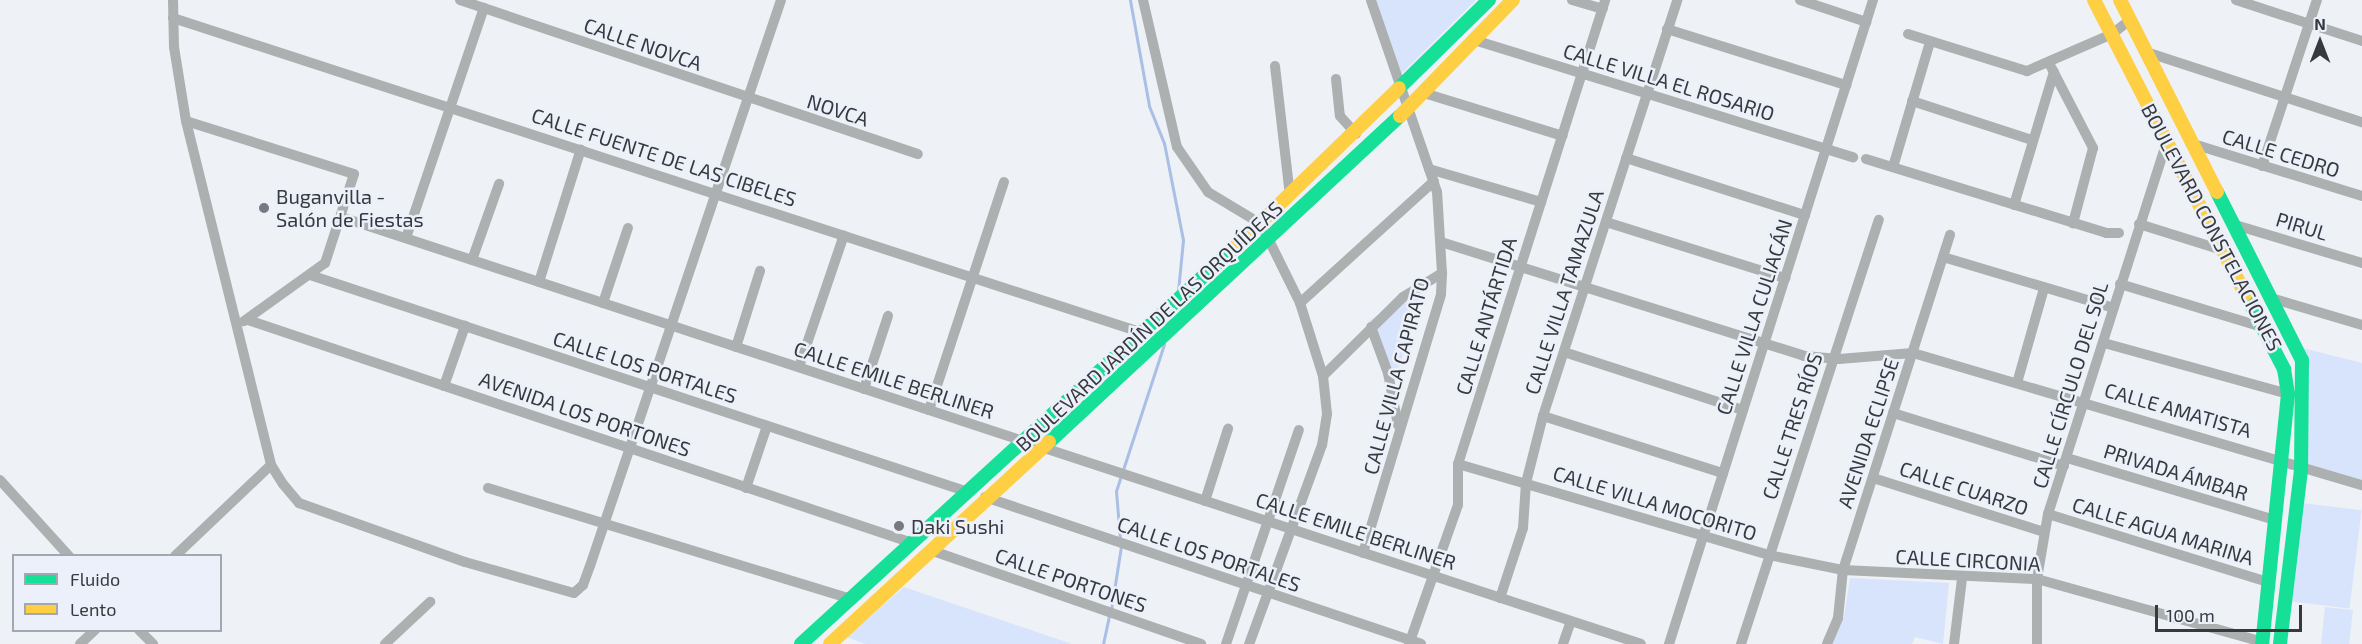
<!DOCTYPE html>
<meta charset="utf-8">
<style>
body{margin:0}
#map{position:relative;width:2362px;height:644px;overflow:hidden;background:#eef1f6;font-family:"Exo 2",sans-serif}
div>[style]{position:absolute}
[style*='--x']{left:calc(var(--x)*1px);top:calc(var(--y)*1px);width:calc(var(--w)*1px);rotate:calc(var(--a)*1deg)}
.green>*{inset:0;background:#d7e4fb;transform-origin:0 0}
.stream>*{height:3px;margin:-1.5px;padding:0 1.5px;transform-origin:1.5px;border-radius:1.5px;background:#aabfe6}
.street>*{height:10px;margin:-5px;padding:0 5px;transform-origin:5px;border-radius:5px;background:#adb0b1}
.fast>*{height:14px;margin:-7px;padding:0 7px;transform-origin:7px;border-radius:7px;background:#16e098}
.slow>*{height:14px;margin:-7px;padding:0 7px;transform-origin:7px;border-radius:7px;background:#ffcf43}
.dots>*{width:16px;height:16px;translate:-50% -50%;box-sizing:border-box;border:3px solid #ebf0fa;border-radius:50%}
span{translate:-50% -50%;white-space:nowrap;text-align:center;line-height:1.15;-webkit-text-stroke:5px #ebf0fa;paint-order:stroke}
.street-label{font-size:20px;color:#37393d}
.poi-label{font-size:20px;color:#37393d}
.left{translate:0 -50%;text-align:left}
.legend{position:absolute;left:12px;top:554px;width:210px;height:78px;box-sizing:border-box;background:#ebf0fa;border:2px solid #a3a7ae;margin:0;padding:8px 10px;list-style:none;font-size:18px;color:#37393d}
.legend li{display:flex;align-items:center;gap:12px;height:30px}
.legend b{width:30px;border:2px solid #a3a7ae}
.north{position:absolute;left:2290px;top:12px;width:60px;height:60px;-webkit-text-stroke:4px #ebf0fa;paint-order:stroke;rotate:0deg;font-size:16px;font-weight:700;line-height:24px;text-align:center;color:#37393d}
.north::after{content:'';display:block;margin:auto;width:21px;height:27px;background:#37393d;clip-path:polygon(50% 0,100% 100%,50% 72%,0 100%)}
.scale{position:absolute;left:2155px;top:605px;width:147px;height:27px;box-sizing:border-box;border:3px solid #37393d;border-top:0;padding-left:8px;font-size:18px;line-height:21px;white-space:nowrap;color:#37393d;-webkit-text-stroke:4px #ebf0fa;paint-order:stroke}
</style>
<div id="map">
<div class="green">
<div style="clip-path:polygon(1373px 0,1476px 0,1398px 77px)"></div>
<div style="clip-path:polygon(1426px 283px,1390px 396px,1384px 360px,1369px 321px)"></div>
<div style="clip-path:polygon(2302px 348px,2362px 363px,2362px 481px,2301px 463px)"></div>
<div style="left:2302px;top:503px;width:60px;height:99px;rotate:7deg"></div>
<div style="clip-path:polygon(1850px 578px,1949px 583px,1943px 644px,1915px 637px,1912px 644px,1832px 644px,1844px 617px)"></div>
<div style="clip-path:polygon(904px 587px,1072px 644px,865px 644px,847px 637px)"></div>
<div style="left:2325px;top:607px;width:28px;height:37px;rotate:6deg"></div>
</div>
<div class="stream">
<div style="--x:1130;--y:0;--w:108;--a:79.8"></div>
<div style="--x:1149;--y:106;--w:40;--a:68"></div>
<div style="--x:1164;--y:143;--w:99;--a:78.9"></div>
<div style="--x:1183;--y:240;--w:51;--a:95.6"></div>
<div style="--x:1120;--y:539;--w:48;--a:-94.8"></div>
<div style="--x:1116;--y:491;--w:155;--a:-71.9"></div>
<div style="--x:1111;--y:610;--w:65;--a:-81.1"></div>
<div style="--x:1103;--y:644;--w:29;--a:-78"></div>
</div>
<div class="street">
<div style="--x:173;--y:0;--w:47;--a:88.8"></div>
<div style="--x:174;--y:47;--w:75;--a:80.8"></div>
<div style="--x:186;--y:121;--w:176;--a:17.5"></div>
<div style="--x:354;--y:174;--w:94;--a:108"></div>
<div style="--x:325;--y:263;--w:100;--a:144.4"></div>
<div style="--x:460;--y:0;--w:483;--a:18.6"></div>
<div style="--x:1143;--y:0;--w:151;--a:77"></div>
<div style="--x:1177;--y:147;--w:55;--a:55.4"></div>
<div style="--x:1208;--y:192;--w:62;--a:31.1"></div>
<div style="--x:1261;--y:224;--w:88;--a:63.7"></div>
<div style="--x:1300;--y:303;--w:77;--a:72.5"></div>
<div style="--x:1323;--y:376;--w:38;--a:84"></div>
<div style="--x:1327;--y:414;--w:31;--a:99"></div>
<div style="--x:1322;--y:445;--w:212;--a:110.1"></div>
<div style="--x:1572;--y:0;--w:32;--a:16"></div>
<div style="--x:1800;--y:0;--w:70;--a:18.4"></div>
<div style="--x:2236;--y:0;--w:133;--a:18"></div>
<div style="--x:173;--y:18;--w:1020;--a:17.99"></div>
<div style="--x:1667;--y:29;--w:188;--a:17.4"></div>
<div style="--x:1908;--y:34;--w:125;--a:17.3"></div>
<div style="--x:2027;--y:71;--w:93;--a:-23.5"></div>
<div style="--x:2112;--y:34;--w:23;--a:-38"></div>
<div style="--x:1474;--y:40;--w:397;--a:17.2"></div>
<div style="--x:2146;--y:52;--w:227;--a:18"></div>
<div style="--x:2049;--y:63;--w:96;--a:62.6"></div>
<div style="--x:2093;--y:148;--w:78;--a:104.9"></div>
<div style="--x:1275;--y:66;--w:131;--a:83.4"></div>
<div style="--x:1336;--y:79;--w:37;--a:84"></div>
<div style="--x:1340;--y:116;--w:24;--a:48"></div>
<div style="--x:1424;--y:93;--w:145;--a:17.2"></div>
<div style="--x:1912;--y:101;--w:126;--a:18"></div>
<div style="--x:186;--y:121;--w:354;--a:76.1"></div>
<div style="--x:271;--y:465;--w:22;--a:58"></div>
<div style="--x:283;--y:484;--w:25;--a:50"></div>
<div style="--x:299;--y:503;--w:176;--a:19.6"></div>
<div style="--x:465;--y:562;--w:113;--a:15.9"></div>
<div style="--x:574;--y:593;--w:12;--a:-42"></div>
<div style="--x:583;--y:585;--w:20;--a:-70"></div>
<div style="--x:590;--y:566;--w:597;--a:-71.35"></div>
<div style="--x:2190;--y:143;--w:180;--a:17.1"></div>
<div style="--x:1626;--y:158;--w:188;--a:17.7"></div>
<div style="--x:1866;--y:159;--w:251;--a:17.1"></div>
<div style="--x:2106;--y:233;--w:13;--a:0"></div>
<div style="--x:2262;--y:166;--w:175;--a:-71.7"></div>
<div style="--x:1893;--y:167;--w:130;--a:-73.5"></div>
<div style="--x:1429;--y:169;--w:117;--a:16.4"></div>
<div style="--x:2014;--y:205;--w:139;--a:-73.3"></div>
<div style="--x:341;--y:217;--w:1368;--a:18.18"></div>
<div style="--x:1606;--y:222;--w:188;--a:17.4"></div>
<div style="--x:2139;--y:224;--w:87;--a:17.4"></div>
<div style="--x:2232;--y:224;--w:136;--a:16.7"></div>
<div style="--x:406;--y:238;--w:243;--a:-71.3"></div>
<div style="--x:1441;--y:242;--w:380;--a:17.4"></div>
<div style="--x:1804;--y:356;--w:35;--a:5"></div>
<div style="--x:1839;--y:359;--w:74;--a:-4.6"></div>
<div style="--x:1913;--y:353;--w:468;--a:16.4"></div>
<div style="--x:1943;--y:257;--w:178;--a:16.6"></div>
<div style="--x:472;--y:260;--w:81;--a:-70.4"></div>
<div style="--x:310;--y:275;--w:693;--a:18.25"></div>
<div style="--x:539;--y:282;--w:139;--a:-72.5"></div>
<div style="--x:2120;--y:284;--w:152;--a:16.8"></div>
<div style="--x:2271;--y:298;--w:95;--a:16.5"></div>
<div style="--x:603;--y:303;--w:79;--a:-71.6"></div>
<div style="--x:1300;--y:303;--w:181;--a:-42.3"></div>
<div style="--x:248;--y:320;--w:700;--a:18.56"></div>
<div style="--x:1371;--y:327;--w:49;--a:69.7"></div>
<div style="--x:1388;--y:373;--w:53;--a:79.1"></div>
<div style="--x:2104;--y:343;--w:191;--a:15.5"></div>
<div style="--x:736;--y:347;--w:80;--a:-72.5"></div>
<div style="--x:1564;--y:352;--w:188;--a:18"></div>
<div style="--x:799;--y:367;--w:139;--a:-71.2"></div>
<div style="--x:1323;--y:376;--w:112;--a:-44.6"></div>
<div style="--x:1403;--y:297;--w:46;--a:-31.6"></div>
<div style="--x:2017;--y:383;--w:99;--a:-74.1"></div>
<div style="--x:444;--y:386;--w:64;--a:-70.7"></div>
<div style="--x:864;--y:389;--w:77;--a:-71.8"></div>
<div style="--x:929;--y:410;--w:240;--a:-71.8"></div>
<div style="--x:1893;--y:413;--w:179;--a:17.2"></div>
<div style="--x:1543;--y:416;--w:189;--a:17.6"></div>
<div style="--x:2067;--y:458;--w:217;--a:16.6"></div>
<div style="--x:1458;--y:464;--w:324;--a:16.3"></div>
<div style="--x:1769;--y:555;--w:76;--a:11.5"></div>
<div style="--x:1843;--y:570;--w:194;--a:2.7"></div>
<div style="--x:2037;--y:579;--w:234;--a:15.6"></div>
<div style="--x:1873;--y:478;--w:179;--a:17.5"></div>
<div style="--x:0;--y:480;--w:103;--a:47.8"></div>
<div style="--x:488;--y:488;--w:379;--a:17"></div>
<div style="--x:746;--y:488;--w:65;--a:-71.3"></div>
<div style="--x:985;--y:497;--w:460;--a:18.6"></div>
<div style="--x:1205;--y:501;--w:76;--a:-72.3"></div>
<div style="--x:2048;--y:514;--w:230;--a:17.2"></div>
<div style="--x:930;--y:550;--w:287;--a:19.1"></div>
<div style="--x:1363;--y:553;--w:270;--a:-73.2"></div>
<div style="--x:1441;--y:294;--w:21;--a:-87"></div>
<div style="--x:1442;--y:273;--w:81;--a:-93.5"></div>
<div style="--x:1437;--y:192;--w:203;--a:-109"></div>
<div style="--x:175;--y:556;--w:132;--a:-43.5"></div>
<div style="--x:1500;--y:598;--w:74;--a:-71.8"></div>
<div style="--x:1523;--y:528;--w:45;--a:-86.2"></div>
<div style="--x:1526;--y:483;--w:69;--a:-75.8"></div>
<div style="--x:1543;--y:416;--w:437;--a:-72.1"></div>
<div style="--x:139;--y:630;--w:20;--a:45"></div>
<div style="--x:80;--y:644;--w:21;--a:-43"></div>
<div style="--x:385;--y:644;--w:62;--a:-43"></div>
<div style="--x:1226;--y:644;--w:226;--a:-71.2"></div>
<div style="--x:1409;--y:644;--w:147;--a:-70.6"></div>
<div style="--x:1458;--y:505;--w:41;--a:-90"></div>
<div style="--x:1458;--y:464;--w:487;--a:-72.4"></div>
<div style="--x:1563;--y:644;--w:24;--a:-71"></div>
<div style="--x:1669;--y:644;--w:676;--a:-72.42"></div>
<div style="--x:1741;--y:644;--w:446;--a:-72"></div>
<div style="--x:1827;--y:644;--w:28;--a:-67"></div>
<div style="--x:1838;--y:618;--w:48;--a:-84.1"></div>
<div style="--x:1843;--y:570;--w:352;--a:-72.3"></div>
<div style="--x:1954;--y:644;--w:65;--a:-83"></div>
<div style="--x:2037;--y:644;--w:65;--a:-90"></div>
<div style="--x:2037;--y:579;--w:66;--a:-80.4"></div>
<div style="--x:2048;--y:514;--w:391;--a:-72.3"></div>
</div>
<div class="fast">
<div style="--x:1399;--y:88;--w:126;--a:-44.4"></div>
<div style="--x:2217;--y:192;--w:188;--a:63.2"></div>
<div style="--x:2302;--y:360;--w:110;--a:90.5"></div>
<div style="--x:2301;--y:470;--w:175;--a:96.9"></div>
<div style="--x:2245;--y:294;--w:85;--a:62.5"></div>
<div style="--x:2284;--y:369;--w:25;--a:81"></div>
<div style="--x:2288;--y:394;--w:251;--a:95.9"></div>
<div style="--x:1049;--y:442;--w:479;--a:-42.9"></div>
<div style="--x:801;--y:644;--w:585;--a:-42.44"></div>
</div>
<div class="slow">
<div style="--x:2094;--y:0;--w:331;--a:62.8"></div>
<div style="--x:2120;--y:0;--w:215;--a:63.2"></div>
<div style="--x:1400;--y:116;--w:162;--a:-45.8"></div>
<div style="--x:1233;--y:249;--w:231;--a:-44.1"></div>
<div style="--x:830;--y:644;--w:298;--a:-42.7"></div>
</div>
<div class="dots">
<div style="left:264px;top:208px;background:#77797e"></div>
<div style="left:899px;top:526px;background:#77797e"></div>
</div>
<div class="street-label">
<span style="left:643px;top:44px;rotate:19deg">CALLE NOVCA</span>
<span style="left:1669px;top:82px;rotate:17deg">CALLE VILLA EL ROSARIO</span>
<span style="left:838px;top:110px;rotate:18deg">NOVCA</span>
<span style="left:2281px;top:153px;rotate:17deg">CALLE CEDRO</span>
<span style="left:664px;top:157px;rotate:18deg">CALLE FUENTE DE LAS CIBELES</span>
<span style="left:2302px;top:226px;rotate:17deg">PIRUL</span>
<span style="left:2212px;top:227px;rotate:62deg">BOULEVARD CONSTELACIONES</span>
<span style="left:1564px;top:292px;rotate:-72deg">CALLE VILLA TAMAZULA</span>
<span style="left:1486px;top:316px;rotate:-73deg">CALLE ANTÁRTIDA</span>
<span style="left:1754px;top:317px;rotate:-72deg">CALLE VILLA CULIACÁN</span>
<span style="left:1149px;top:326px;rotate:-43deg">BOULEVARD JARDÍN DE LAS ORQUÍDEAS</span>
<span style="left:645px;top:367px;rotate:18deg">CALLE LOS PORTALES</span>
<span style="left:1396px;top:376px;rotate:-75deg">CALLE VILLA CAPIRATO</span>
<span style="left:894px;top:380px;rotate:18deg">CALLE EMILE BERLINER</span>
<span style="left:2070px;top:385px;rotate:-73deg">CALLE CÍRCULO DEL SOL</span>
<span style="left:2178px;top:410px;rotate:16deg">CALLE AMATISTA</span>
<span style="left:585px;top:414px;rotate:19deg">AVENIDA LOS PORTONES</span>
<span style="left:1792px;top:426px;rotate:-72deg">CALLE TRES RÍOS</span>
<span style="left:1868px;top:433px;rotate:-72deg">AVENIDA ECLIPSE</span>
<span style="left:2176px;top:472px;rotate:17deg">PRIVADA ÁMBAR</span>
<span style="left:1964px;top:488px;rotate:18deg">CALLE CUARZO</span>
<span style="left:1655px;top:503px;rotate:17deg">CALLE VILLA MOCORITO</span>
<span style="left:1356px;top:531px;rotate:18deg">CALLE EMILE BERLINER</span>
<span style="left:2163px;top:531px;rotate:17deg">CALLE AGUA MARINA</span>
<span style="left:1209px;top:554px;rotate:19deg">CALLE LOS PORTALES</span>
<span style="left:1968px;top:560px;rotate:3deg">CALLE CIRCONIA</span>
<span style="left:1071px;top:580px;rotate:19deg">CALLE PORTONES</span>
</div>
<div class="poi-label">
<span class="left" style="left:276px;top:208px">Buganvilla -<br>Salón de Fiestas</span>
<span class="left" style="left:911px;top:526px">Daki Sushi</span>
</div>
<ul class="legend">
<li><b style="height:8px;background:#16e098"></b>Fluido</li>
<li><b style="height:8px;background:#ffcf43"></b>Lento</li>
</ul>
<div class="north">N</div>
<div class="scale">100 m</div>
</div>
